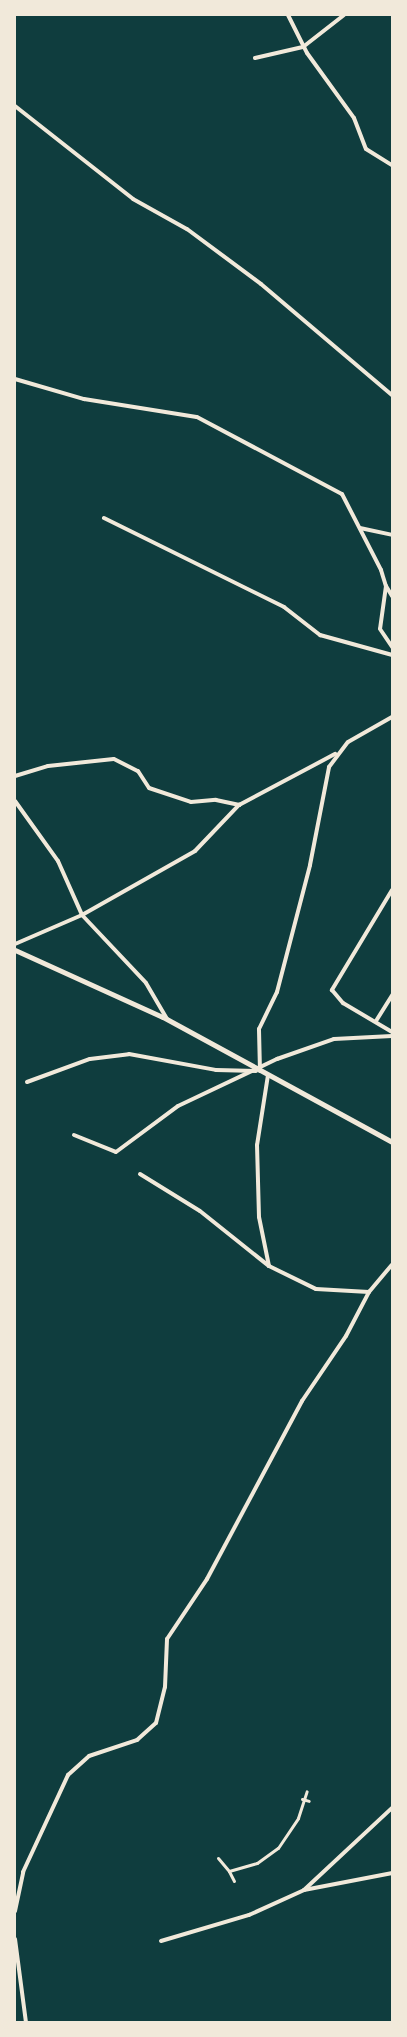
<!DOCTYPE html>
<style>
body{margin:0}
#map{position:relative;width:407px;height:2037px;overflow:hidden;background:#0f3d3e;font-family:"PT Serif",serif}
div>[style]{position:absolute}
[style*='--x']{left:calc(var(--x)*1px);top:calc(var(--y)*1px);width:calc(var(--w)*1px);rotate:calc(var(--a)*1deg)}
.pedestrian>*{height:3px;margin:-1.5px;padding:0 1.5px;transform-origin:1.5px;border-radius:1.5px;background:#f1e9da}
.minor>*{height:4px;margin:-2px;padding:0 2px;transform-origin:2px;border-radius:2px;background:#f1e9da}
.tertiary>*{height:5px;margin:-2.5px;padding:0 2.5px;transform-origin:2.5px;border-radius:2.5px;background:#f1e9da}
span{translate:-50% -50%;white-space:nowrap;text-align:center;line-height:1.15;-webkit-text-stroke:4px #f1e9da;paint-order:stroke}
.frame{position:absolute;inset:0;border:16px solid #f1e9da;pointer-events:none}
</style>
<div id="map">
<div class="pedestrian">
<div style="--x:302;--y:1799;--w:7;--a:16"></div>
<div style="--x:218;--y:1858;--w:17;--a:50"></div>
<div style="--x:234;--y:1881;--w:11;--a:-117"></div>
<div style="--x:229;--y:1871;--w:29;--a:-16"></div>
<div style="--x:257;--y:1863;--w:26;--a:-36"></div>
<div style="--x:278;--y:1848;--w:36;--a:-56"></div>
<div style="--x:298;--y:1818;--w:28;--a:-72"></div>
</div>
<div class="minor">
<div style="--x:288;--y:15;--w:42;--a:63.4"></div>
<div style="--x:307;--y:53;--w:80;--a:54.1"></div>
<div style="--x:354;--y:118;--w:33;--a:69"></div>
<div style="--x:366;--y:149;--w:31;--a:32"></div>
<div style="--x:255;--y:58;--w:49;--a:-12.9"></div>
<div style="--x:303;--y:47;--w:52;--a:-38"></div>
<div style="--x:15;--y:106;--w:150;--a:38.2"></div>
<div style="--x:133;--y:199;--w:62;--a:29.1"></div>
<div style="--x:187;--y:229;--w:92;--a:36.6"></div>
<div style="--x:261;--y:284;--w:172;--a:40.3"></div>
<div style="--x:15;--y:379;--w:72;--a:16.2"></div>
<div style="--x:84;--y:399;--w:114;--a:9.1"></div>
<div style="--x:197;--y:417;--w:164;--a:28"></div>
<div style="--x:342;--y:494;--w:85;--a:62.8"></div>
<div style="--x:381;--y:570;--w:17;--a:73"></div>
<div style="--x:386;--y:586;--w:43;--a:97.9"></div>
<div style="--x:380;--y:629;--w:22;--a:56"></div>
<div style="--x:104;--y:518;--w:201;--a:26.3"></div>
<div style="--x:284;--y:607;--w:46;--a:37.9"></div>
<div style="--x:320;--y:635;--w:75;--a:15.5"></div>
<div style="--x:360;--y:528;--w:33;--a:12"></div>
<div style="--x:386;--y:586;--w:12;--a:59"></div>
<div style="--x:15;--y:776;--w:34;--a:-17"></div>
<div style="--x:48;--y:766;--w:66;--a:-6.1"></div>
<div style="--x:114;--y:759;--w:27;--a:27"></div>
<div style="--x:138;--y:771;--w:20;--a:57"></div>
<div style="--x:149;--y:788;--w:44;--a:18.4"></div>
<div style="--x:191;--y:802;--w:25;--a:-5"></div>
<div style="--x:216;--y:800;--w:24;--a:12"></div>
<div style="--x:15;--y:801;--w:74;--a:54.4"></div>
<div style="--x:58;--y:861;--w:59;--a:66"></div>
<div style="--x:82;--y:915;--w:93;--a:46.7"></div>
<div style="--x:146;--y:983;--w:42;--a:59.7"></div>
<div style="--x:392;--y:890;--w:117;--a:121"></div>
<div style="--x:332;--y:990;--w:17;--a:50"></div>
<div style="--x:343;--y:1003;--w:57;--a:30.6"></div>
<div style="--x:15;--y:944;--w:73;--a:-23.4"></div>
<div style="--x:82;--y:915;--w:130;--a:-29.5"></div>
<div style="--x:195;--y:851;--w:64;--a:-46.3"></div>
<div style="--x:239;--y:805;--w:109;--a:-28"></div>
<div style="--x:376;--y:1021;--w:31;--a:-58"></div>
<div style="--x:260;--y:1071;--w:42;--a:-91.4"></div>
<div style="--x:259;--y:1029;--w:41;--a:-64.1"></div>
<div style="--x:277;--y:992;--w:131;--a:-75.4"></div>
<div style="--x:310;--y:865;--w:100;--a:-79"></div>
<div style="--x:329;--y:767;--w:31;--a:-53"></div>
<div style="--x:348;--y:742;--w:51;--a:-29.6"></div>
<div style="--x:268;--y:1075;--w:71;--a:98.9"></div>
<div style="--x:257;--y:1145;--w:72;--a:88.4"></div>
<div style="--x:259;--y:1217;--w:50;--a:78.5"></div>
<div style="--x:27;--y:1082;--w:67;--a:-20.1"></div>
<div style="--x:90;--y:1059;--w:39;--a:-7"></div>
<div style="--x:129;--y:1054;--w:88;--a:10.4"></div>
<div style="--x:216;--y:1070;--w:40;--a:1.4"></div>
<div style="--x:74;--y:1135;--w:45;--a:22"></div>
<div style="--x:116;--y:1152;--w:77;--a:-36.6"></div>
<div style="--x:178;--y:1106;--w:110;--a:-25.4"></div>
<div style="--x:277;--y:1059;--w:60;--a:-19.3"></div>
<div style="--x:334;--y:1039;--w:58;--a:-3"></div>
<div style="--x:140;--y:1174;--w:70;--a:31.7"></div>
<div style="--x:200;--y:1211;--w:88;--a:38.6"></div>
<div style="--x:269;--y:1266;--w:52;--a:26.1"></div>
<div style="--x:316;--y:1289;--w:53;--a:3.2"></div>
<div style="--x:304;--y:1890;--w:90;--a:-10.9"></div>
<div style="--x:15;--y:1911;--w:40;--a:-78"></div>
<div style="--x:23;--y:1872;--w:107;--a:-65.1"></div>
<div style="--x:68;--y:1775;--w:28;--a:-42"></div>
<div style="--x:89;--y:1756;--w:51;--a:-18.4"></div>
<div style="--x:137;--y:1740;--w:25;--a:-42"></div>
<div style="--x:156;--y:1723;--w:37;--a:-76"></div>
<div style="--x:165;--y:1687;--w:48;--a:-87.6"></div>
<div style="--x:167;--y:1639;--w:72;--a:-56.3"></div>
<div style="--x:207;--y:1579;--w:202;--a:-61.9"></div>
<div style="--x:302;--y:1401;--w:78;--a:-55.9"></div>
<div style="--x:346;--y:1336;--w:50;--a:-62.4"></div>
<div style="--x:369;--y:1292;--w:35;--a:-50"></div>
<div style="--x:15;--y:1939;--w:84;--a:82.5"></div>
<div style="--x:161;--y:1941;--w:92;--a:-16.5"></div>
<div style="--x:249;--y:1915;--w:60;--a:-24.4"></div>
<div style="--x:304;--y:1890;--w:120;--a:-43"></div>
</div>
<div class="tertiary">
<div style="--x:15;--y:950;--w:162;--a:24.4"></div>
<div style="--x:163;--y:1017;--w:261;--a:28.6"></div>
</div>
<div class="frame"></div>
</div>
